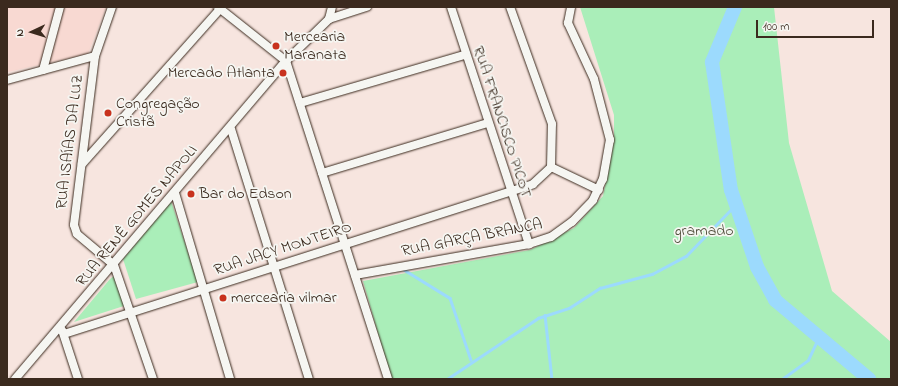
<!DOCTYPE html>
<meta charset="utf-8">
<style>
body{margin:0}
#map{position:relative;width:898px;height:386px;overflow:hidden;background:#f7e5df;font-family:"Indie Flower",sans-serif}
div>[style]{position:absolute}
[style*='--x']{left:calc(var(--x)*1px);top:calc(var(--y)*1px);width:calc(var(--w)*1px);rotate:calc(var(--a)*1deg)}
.built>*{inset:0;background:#f8d9d2}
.green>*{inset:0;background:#aaeeb9}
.stream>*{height:2.5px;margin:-1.25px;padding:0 1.25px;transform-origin:1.25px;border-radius:1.25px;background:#9cdafd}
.river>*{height:14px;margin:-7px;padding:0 7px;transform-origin:7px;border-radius:7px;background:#9cdafd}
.roads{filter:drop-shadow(0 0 1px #3b2a1e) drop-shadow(0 0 1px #3b2a1e)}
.minor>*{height:8px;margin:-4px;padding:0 4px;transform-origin:4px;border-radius:4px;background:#f6f6f2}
.dots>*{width:11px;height:11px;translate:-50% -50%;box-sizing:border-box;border:2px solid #f6f6f2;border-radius:50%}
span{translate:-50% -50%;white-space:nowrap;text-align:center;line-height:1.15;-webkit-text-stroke:3.5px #f6f6f2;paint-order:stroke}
.poi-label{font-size:16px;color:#3b2a1e}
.left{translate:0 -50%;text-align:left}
.right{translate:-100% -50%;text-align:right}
.street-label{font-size:16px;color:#3b2a1e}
.park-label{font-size:16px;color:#51513d}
.frame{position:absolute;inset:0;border:8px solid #3b2a1e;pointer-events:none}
.north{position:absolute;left:12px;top:12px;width:40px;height:40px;-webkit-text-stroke:3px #f6f6f2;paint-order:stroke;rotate:266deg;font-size:11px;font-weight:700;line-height:16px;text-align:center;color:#3b2a1e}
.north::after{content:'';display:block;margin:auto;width:14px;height:18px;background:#3b2a1e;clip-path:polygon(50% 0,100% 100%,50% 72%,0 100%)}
.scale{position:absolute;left:756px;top:20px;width:118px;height:18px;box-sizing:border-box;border:2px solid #3b2a1e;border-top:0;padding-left:5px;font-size:12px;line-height:14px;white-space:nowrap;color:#3b2a1e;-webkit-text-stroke:3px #f6f6f2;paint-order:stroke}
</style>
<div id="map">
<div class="built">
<div style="clip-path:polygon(8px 7px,106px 7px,88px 54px,8px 72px)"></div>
</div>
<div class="green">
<div style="clip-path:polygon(580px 7px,774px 7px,789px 143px,832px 291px,891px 342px,891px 379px,391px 379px,363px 281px,530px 250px,574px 228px,603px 196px,614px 141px,614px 115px)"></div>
<div style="clip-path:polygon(171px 201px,198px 282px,136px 299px,123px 259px)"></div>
<div style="clip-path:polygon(114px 276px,127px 305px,74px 322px,110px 279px)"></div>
</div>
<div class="stream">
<div style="--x:403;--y:269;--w:55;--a:31.7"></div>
<div style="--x:450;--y:298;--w:65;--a:71.3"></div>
<div style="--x:545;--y:315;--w:64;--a:83.8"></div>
<div style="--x:447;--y:379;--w:110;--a:-33.8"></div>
<div style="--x:538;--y:318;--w:33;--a:-18"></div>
<div style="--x:569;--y:308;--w:37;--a:-33"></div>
<div style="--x:600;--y:288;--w:54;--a:-15.1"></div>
<div style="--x:652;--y:274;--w:38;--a:-28"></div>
<div style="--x:686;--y:256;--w:72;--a:-46.1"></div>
<div style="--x:782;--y:379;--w:32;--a:-36"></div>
<div style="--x:808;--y:360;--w:26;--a:-65"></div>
</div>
<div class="river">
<div style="--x:735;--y:7;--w:60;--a:112.7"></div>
<div style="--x:712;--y:62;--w:129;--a:81.6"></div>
<div style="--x:731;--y:190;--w:81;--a:71.3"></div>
<div style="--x:757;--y:267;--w:38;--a:61"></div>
<div style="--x:775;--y:300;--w:123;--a:40"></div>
</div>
<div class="roads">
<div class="minor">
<div style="--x:112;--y:7;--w:52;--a:109.1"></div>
<div style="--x:95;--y:56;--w:170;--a:97.1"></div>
<div style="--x:74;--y:225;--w:9;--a:72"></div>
<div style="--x:77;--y:234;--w:48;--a:40"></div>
<div style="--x:114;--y:265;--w:120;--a:71.1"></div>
<div style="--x:218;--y:7;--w:87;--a:38.5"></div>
<div style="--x:286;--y:61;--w:334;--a:72.2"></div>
<div style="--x:451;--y:7;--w:250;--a:71.8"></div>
<div style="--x:329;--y:19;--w:12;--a:-76"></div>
<div style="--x:43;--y:70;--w:65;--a:-74.9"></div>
<div style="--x:7;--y:80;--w:91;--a:-15.3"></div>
<div style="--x:300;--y:103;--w:171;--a:-16.3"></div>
<div style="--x:231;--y:129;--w:262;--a:72.7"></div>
<div style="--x:82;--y:164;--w:208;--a:-48.3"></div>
<div style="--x:551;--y:167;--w:53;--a:25.6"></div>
<div style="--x:322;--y:173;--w:173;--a:-16.8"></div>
<div style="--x:175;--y:193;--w:194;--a:73.5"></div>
<div style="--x:355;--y:275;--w:177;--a:-10.1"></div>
<div style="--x:529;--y:244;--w:23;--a:-18"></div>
<div style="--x:551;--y:237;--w:26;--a:-36"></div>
<div style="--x:572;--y:222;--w:30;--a:-46"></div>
<div style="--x:593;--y:200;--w:23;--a:-65"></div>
<div style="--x:603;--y:179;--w:40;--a:-80"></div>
<div style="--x:610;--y:140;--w:63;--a:-104.7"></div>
<div style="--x:594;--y:79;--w:62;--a:-114.9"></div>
<div style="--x:568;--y:23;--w:16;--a:-79"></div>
<div style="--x:62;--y:330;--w:52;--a:71.9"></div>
<div style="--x:64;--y:334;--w:492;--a:-17.7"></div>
<div style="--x:533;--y:184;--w:25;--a:-43"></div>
<div style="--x:551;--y:167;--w:43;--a:-88.7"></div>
<div style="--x:552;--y:124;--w:124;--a:-109.7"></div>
<div style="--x:15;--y:379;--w:418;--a:-49.6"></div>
<div style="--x:286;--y:61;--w:60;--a:-44.3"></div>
<div style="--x:329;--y:19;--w:40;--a:-18"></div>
</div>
</div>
<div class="dots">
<div style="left:276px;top:46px;background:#c8321e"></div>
<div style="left:283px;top:73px;background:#c8321e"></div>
<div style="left:108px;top:113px;background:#c8321e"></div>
<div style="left:191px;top:194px;background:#c8321e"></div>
<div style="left:223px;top:298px;background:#c8321e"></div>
</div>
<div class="poi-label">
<span class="left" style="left:284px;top:46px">Mercearia<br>Maranata</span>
<span class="right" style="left:275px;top:73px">Mercado Atlanta</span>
<span class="left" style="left:116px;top:113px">Congregação<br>Cristã</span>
<span class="left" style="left:199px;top:194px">Bar do Edson</span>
<span class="left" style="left:231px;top:298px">mercearia vilmar</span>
</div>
<div class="street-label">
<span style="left:502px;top:122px;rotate:72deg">RUA FRANCISCO PICOT</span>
<span style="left:70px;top:142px;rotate:-83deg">RUA ISAÍAS DA LUZ</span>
<span style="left:137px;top:216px;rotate:-50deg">RUA RENÊ GOMES NAPOLI</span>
<span style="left:472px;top:238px;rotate:-11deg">RUA GARÇA BRANCA</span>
<span style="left:283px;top:249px;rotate:-18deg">RUA JACY MONTEIRO</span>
</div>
<div class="park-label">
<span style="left:704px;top:231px">gramado</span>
</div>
<div class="frame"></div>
<div class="north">N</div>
<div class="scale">100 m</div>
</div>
